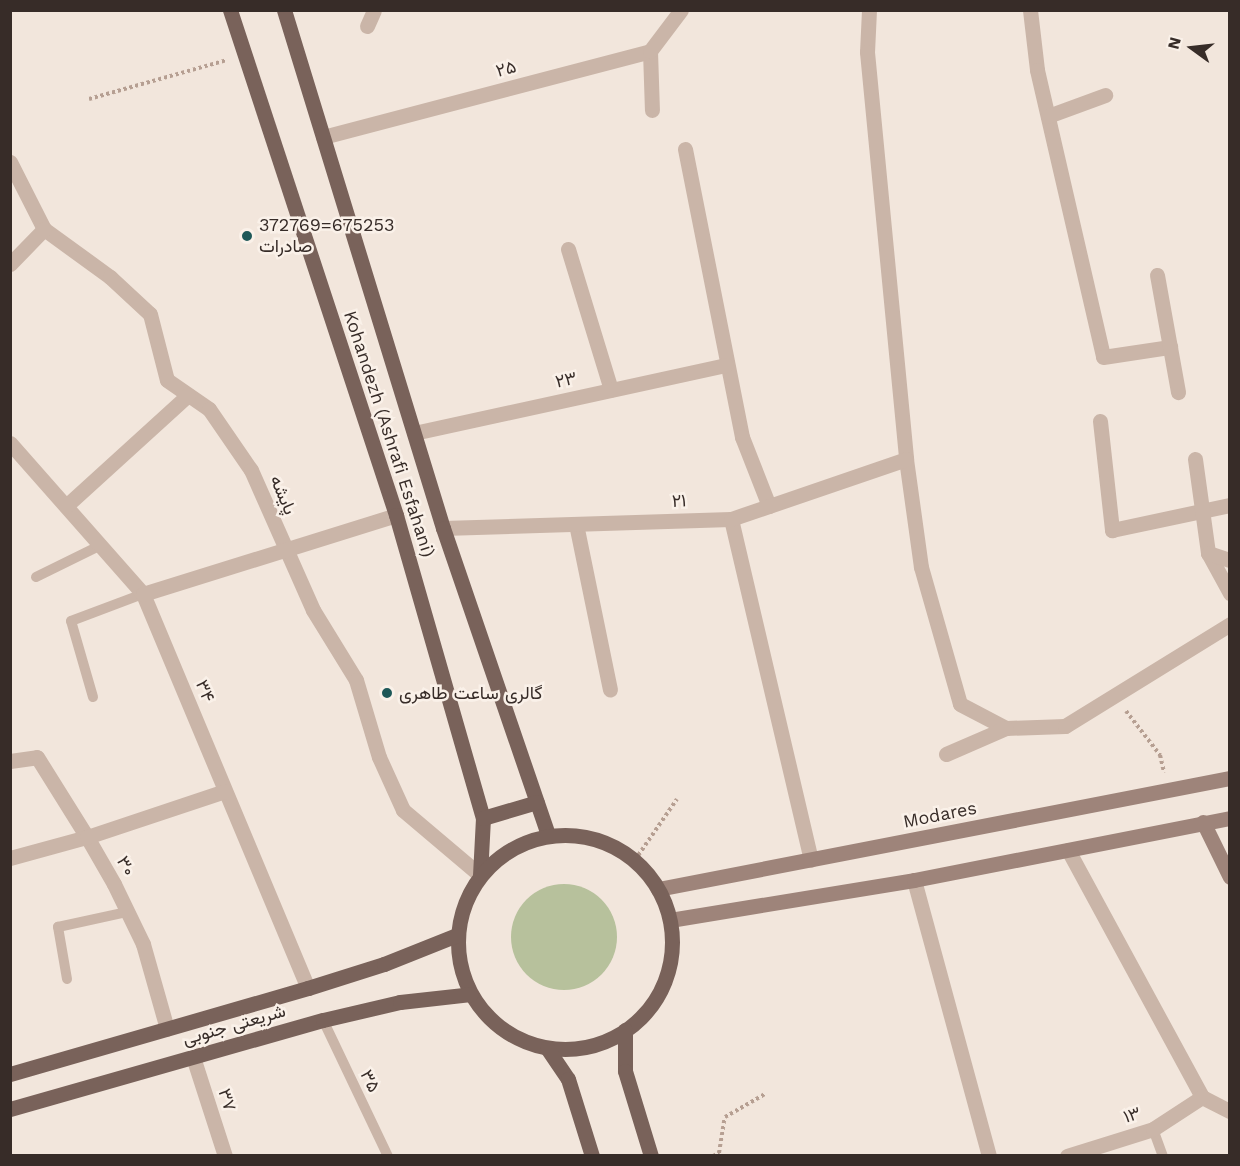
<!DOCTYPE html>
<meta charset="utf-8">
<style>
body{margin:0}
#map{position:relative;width:1240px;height:1166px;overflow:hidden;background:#f2e6dc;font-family:"Work Sans",Vazirmatn,sans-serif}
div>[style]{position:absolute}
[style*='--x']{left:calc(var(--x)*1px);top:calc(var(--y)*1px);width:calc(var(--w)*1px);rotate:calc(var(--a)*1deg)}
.green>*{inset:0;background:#b7c19c}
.round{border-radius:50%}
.path>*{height:4px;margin-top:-2px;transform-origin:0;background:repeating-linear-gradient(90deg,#b69f92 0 3px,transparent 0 6px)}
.lane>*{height:10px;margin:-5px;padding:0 5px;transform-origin:5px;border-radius:5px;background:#cab5a8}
.street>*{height:15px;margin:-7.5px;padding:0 7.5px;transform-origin:7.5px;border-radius:7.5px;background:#cab5a8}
.secondary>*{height:15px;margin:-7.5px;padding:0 7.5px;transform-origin:7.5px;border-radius:7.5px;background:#9e847a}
.primary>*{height:15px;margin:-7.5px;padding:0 7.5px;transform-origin:7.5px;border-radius:7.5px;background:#79625a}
.primary>.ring{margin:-7.5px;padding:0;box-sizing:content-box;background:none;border:15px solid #79625a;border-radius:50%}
.dots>*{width:16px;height:16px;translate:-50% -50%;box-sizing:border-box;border:3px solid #faf1e9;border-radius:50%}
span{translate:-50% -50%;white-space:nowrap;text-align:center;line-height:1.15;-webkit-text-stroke:5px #faf1e9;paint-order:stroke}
.street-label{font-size:18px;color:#372c28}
.poi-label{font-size:18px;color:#372c28}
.left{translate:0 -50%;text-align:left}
.frame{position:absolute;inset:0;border:12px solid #372c28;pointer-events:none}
.north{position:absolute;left:1162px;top:18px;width:60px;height:60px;-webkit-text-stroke:4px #faf1e9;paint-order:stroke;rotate:285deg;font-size:16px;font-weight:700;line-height:24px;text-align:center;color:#372c28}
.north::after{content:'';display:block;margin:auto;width:21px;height:27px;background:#372c28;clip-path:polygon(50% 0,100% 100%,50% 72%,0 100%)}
</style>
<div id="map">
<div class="green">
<div class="round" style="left:511px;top:884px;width:106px;height:106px"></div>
</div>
<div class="path">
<div style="--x:89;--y:99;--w:143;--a:-15.8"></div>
<div style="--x:1126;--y:711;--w:56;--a:52.3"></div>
<div style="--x:1160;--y:755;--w:18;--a:77"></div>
<div style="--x:635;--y:860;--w:74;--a:-55.5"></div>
<div style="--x:713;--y:1156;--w:7;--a:-27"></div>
<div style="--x:719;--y:1153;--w:36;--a:-81"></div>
<div style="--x:725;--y:1117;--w:46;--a:-29.9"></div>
</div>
<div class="lane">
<div style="--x:36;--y:577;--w:72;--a:-26.2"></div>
<div style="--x:93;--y:697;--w:79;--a:-106.1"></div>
<div style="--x:71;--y:621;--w:77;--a:-20.6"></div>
<div style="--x:67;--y:979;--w:53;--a:-99.8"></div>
<div style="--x:58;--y:927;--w:71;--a:-12.3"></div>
<div style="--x:323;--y:1020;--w:151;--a:64.5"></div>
<div style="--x:1153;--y:1129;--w:29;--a:70"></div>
</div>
<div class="street">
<div style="--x:869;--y:10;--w:42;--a:92.7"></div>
<div style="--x:867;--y:52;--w:409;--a:84.5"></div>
<div style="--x:906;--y:459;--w:109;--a:82.1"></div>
<div style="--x:921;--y:567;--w:142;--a:74.1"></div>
<div style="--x:960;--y:704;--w:52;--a:27.6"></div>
<div style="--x:1006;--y:728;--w:59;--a:-1.9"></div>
<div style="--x:1065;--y:726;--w:194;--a:-31.7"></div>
<div style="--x:1030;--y:10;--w:60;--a:83.3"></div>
<div style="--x:1037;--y:70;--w:294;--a:77"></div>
<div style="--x:1103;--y:357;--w:68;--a:-8.5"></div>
<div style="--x:367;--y:26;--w:17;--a:-66"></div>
<div style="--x:650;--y:51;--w:59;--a:88.1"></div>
<div style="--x:1048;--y:116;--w:61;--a:-20.2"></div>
<div style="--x:323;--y:137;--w:338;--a:-14.7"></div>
<div style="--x:650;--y:51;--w:51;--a:-52.9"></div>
<div style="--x:685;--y:149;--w:294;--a:78.8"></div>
<div style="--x:742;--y:437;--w:74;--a:68.6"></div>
<div style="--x:10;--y:162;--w:75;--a:63.1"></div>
<div style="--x:44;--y:229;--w:82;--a:36"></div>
<div style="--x:110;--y:277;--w:54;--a:42.8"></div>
<div style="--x:150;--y:314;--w:68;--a:75.6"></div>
<div style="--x:167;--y:380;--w:51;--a:34.6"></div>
<div style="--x:209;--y:409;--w:74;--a:55.5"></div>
<div style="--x:251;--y:470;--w:153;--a:66.1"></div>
<div style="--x:313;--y:610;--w:82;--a:58.4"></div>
<div style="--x:356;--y:680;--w:80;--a:73.4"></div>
<div style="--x:379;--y:757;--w:58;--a:65.6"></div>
<div style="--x:403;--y:810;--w:101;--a:40.2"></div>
<div style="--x:568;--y:249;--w:147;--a:73"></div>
<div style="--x:10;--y:264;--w:49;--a:-45.8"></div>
<div style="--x:1157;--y:275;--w:119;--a:79.8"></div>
<div style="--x:1100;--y:421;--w:110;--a:83.7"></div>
<div style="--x:1112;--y:530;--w:121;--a:-12"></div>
<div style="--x:414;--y:433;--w:319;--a:-12.3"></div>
<div style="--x:10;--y:443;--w:201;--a:48.6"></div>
<div style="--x:143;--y:594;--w:427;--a:67.3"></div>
<div style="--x:1195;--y:459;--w:95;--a:82.1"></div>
<div style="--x:1208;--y:553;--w:46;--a:61.2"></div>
<div style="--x:66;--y:506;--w:165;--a:-42.3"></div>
<div style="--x:731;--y:519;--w:350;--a:76.8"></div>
<div style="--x:576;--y:524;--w:169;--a:78.4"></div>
<div style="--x:443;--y:528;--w:288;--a:-1.8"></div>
<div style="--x:731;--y:519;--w:185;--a:-18.9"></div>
<div style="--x:1208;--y:553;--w:23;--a:18"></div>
<div style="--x:143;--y:594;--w:265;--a:-17.3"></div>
<div style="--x:946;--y:754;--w:65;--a:-23.4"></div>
<div style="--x:10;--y:761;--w:27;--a:-8"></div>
<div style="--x:37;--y:757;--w:94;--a:58"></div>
<div style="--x:87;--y:837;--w:54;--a:60.1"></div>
<div style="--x:114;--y:884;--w:67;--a:64.2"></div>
<div style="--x:143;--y:944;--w:88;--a:74.2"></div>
<div style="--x:1068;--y:850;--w:281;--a:61.5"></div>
<div style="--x:1202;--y:1097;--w:31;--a:27"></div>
<div style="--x:10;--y:858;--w:80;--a:-15.3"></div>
<div style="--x:87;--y:837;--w:145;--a:-18.4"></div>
<div style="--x:914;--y:880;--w:286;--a:74.8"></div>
<div style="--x:193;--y:1057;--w:104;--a:72.1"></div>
<div style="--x:1067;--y:1156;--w:90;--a:-17.4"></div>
<div style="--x:1153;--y:1129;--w:59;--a:-33.1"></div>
</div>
<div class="secondary">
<div style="--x:1203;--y:822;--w:61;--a:63.9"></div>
<div style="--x:658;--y:889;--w:583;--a:-10.98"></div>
<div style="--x:670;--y:920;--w:247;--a:-9.3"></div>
<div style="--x:914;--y:880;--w:322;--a:-11.1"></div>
</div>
<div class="primary">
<div style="--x:230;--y:10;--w:532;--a:71.8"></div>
<div style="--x:396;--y:515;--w:315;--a:74"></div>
<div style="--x:483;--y:818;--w:57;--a:93"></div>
<div style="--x:284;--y:10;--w:542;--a:72.94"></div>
<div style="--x:443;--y:528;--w:324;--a:71.1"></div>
<div style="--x:483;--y:818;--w:56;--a:-16.5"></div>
<div class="ring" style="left:458px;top:835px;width:199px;height:199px"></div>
<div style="--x:625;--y:1030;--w:41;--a:90"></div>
<div style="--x:625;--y:1071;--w:89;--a:73"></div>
<div style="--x:547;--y:1048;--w:37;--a:56"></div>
<div style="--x:568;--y:1079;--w:81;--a:72.7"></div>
<div style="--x:10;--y:1074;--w:310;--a:-16.1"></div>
<div style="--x:308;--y:988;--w:80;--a:-17.5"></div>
<div style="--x:384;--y:964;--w:79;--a:-21.7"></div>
<div style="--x:10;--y:1109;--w:325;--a:-15.9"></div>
<div style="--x:323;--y:1020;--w:79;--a:-13.2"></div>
<div style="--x:400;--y:1002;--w:71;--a:-6.4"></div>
</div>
<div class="dots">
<div style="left:247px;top:236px;background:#1e5858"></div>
<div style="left:387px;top:693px;background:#1e5858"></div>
</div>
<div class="street-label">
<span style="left:506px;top:69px;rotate:-15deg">۲۵</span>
<span style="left:566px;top:380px;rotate:-12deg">۲۳</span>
<span style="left:389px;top:434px;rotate:72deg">Kohandezh (Ashrafi Esfahani)</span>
<span style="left:283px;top:495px;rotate:67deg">پایشه</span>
<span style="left:679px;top:501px;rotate:-2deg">۲۱</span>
<span style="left:205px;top:691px;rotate:67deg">۳۴</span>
<span style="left:940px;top:815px;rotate:-11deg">Modares</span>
<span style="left:126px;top:866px;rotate:61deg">۳۰</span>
<span style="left:234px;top:1025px;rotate:-16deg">شریعتی جنوبی</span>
<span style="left:370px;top:1081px;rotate:64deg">۳۵</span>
<span style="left:227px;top:1100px;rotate:72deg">۳۷</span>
<span style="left:1132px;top:1115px;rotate:-18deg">۱۳</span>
</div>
<div class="poi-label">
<span class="left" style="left:259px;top:236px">372769=675253<br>صادرات</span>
<span class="left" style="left:399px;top:693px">گالری ساعت طاهری</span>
</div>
<div class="frame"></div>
<div class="north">N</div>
</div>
